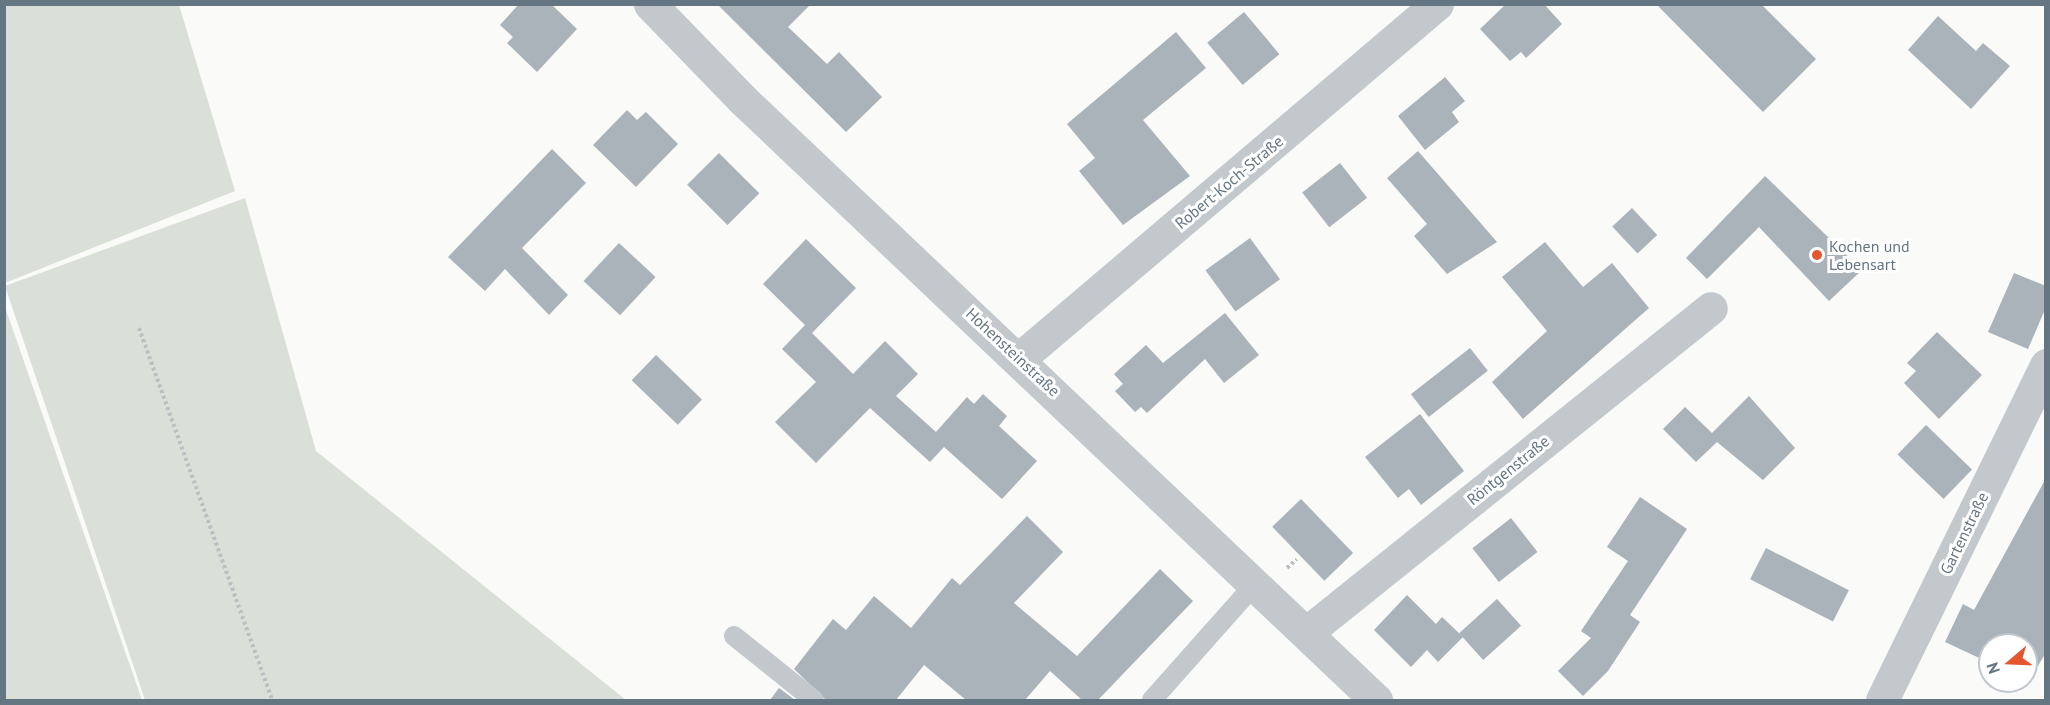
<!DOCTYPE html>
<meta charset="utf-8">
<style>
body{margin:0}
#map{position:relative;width:2050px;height:705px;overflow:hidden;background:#fafaf8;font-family:"PT Sans",sans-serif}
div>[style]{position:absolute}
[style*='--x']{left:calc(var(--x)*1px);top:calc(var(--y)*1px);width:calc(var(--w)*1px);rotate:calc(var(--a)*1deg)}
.green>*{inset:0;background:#dadfd7}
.building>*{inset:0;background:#aab3b9;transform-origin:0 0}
.path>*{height:4px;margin-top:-2px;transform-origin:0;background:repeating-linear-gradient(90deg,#bbbfc2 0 3px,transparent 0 6px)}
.service>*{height:20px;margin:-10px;padding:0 10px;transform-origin:10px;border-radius:10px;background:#c3c8cc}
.minor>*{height:33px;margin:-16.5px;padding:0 16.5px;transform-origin:16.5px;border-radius:16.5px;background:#c3c8cc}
.dots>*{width:16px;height:16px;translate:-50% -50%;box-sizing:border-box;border:3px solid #fff;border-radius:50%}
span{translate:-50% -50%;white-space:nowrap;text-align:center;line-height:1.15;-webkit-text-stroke:6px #fff;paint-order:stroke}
.street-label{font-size:16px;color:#657683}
.poi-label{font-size:16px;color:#657683}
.left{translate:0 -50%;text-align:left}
.frame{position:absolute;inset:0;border:6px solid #657683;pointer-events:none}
.north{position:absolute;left:1978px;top:633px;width:60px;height:60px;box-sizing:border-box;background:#fff;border:2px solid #c1c8cd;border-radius:50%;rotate:251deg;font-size:16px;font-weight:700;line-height:24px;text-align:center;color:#657683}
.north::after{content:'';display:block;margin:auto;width:21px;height:27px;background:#e4572e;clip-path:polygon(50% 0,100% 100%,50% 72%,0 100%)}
</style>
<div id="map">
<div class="green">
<div style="clip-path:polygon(5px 4px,179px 5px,235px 191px,5px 283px)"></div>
<div style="clip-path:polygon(245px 198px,316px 451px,626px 700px,145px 700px,5px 286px)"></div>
<div style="clip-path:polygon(4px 307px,5px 307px,142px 700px,5px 700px)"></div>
</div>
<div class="building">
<div style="clip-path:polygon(519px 4px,551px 4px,577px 29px,537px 72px,507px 43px,513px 37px,500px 25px)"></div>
<div style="clip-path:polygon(717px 4px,811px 4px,788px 27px,827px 64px,839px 52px,882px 97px,846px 132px)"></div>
<div style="clip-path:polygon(1506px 4px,1544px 4px,1562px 24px,1526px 58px,1521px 52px,1510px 61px,1480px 29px)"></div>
<div style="clip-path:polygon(1656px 4px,1761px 4px,1816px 59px,1763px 112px)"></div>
<div style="left:1244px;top:12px;width:55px;height:48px;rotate:50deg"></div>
<div style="clip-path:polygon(1938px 16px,1976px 51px,1983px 43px,2010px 66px,1971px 109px,1908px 50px)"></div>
<div style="clip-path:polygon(1176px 32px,1206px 68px,1143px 120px,1190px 176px,1123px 225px,1079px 171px,1095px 158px,1067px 124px)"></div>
<div style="clip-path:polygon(1445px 77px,1465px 101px,1452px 112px,1459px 122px,1425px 150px,1398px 116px)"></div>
<div style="clip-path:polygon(627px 110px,637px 120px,646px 112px,678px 144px,636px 187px,593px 145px)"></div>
<div style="clip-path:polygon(552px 149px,586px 183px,522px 248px,568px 295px,549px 315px,505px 269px,485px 291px,448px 257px)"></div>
<div style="clip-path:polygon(1418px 151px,1497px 242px,1447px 274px,1414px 236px,1427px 224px,1387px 178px)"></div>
<div style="left:719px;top:153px;width:57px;height:45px;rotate:45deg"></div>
<div style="left:1340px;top:163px;width:44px;height:48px;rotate:52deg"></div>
<div style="clip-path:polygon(1765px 176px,1862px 270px,1829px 301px,1759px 227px,1707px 279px,1686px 258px)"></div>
<div style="left:1632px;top:208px;width:37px;height:27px;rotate:47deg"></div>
<div style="left:1250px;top:238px;width:51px;height:55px;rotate:54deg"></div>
<div style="clip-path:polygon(806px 239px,856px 288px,812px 333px,808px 329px,853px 374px,885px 341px,918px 374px,896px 396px,936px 432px,967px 397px,974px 404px,983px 394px,1007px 416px,999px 426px,1037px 461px,1002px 499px,944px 447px,930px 462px,870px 408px,816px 463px,775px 422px,816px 382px,782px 349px,805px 325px,763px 284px)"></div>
<div style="clip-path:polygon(1545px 242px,1583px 287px,1612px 263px,1649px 308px,1523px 419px,1492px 382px,1547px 331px,1502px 277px)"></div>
<div style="left:619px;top:243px;width:50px;height:52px;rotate:43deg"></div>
<div style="clip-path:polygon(2014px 273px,2046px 286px,2046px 307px,2028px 349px,1988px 332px)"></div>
<div style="clip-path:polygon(1225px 313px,1259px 355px,1224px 383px,1205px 359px,1147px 413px,1141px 407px,1135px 412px,1115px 391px,1123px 384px,1114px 374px,1146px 345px,1163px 363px)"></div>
<div style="clip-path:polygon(1937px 332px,1982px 375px,1939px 419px,1904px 383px,1916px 371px,1907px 363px)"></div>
<div style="left:1470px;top:348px;width:29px;height:75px;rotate:52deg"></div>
<div style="left:656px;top:355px;width:64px;height:35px;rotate:44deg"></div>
<div style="clip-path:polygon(1749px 396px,1795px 448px,1763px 480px,1717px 442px,1696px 462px,1663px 429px,1685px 407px,1712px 433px)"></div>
<div style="clip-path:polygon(1420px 414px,1464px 471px,1421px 505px,1409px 489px,1398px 498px,1365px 457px)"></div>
<div style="left:1926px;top:425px;width:64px;height:41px;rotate:44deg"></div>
<div style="clip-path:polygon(2046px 478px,2046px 652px,2038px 666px,2026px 664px,2026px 645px,1990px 645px,1990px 663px,1945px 642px,1963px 604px,1974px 610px)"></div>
<div style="clip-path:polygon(1640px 497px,1687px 529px,1630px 615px,1640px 622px,1608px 671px,1583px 696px,1558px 671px,1591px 638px,1581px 631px,1628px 561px,1607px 547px)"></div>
<div style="left:1301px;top:499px;width:75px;height:40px;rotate:46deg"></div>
<div style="clip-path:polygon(1027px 516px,1063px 552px,1014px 603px,1077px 656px,1160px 569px,1193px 601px,1098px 700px,1082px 700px,1050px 671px,1025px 700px,966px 700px,924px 665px,896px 700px,826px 700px,794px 669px,833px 619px,846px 630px,874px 596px,911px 628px,952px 578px,960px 585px)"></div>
<div style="left:1511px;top:518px;width:43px;height:49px;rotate:52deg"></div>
<div style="left:1766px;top:548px;width:93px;height:35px;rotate:27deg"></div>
<div style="clip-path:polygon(1407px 595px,1436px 624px,1442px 617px,1463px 637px,1438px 662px,1427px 650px,1411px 667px,1374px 630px)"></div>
<div style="left:1497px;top:599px;width:36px;height:51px;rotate:48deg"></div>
<div style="clip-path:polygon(779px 688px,795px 700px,770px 700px)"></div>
</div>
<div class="path">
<div style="--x:139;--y:328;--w:395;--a:70.3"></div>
<div style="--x:1287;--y:568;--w:13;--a:-42"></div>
</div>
<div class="service">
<div style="--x:734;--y:636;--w:102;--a:38.7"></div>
<div style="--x:1152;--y:700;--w:155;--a:-48.4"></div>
</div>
<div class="minor">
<div style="--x:650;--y:4;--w:132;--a:45.9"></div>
<div style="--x:742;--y:99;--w:874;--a:43.47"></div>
<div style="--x:1020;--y:358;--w:547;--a:-40.33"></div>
<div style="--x:1306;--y:633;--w:519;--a:-38.75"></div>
<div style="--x:1882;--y:700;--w:373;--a:-63.9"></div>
</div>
<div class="dots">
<div style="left:1817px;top:255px;background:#e4572e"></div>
</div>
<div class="street-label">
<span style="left:1229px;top:182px;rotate:-40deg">Robert-Koch-Straße</span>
<span style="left:1013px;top:352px;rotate:43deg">Hohensteinstraße</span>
<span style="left:1508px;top:470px;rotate:-39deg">Röntgenstraße</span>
<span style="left:1964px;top:533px;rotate:-64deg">Gartenstraße</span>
</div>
<div class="poi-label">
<span class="left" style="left:1829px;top:255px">Kochen und<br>Lebensart</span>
</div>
<div class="frame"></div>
<div class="north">N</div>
</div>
